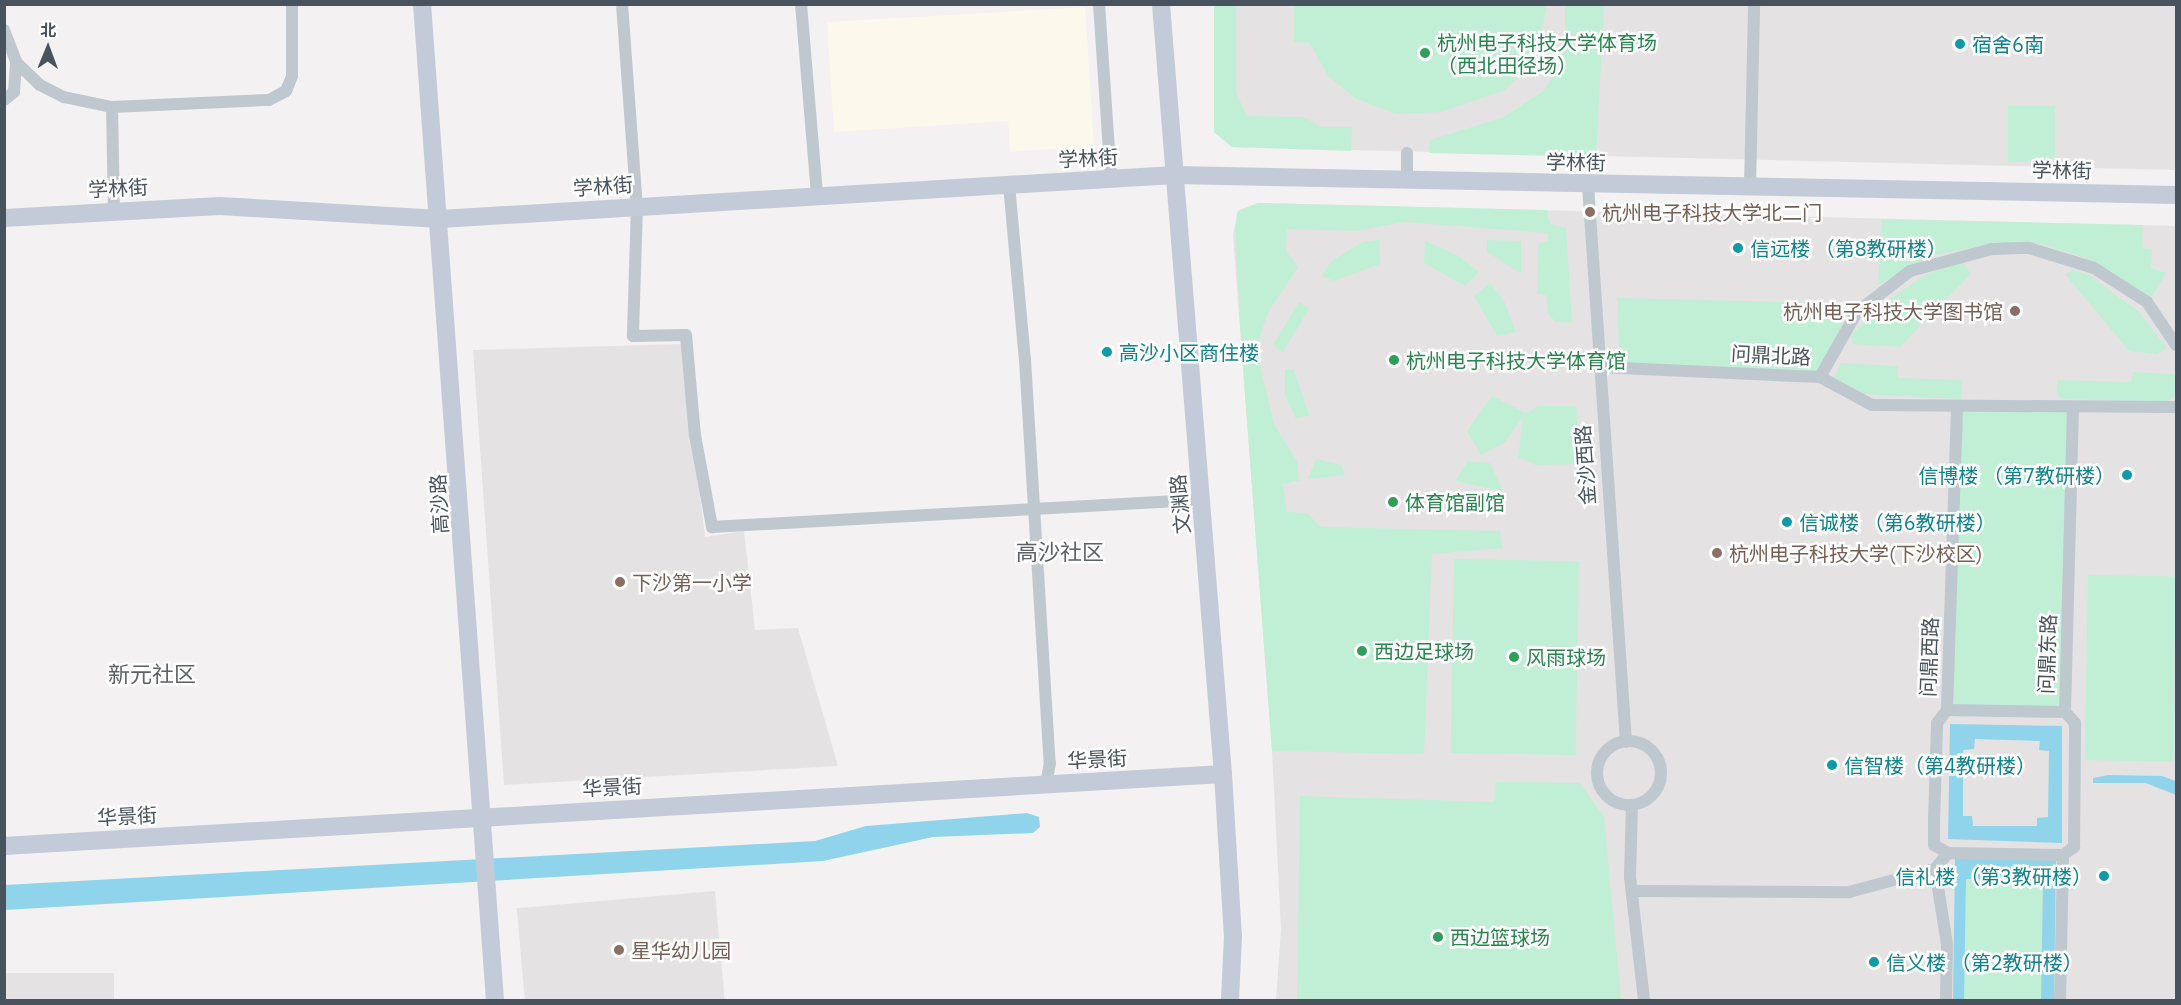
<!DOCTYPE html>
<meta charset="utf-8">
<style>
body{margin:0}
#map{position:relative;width:2181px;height:1005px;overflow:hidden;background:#f3f1f1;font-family:"IBM Plex Sans","Noto Sans SC",sans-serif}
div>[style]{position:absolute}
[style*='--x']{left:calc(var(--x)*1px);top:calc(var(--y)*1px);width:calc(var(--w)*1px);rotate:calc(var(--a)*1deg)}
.commercial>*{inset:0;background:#fcf8ec}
.education>*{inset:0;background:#e4e2e3;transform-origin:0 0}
.green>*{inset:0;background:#c1efd5;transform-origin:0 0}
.water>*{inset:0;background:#8fd4eb}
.street>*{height:12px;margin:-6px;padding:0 6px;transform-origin:6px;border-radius:6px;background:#bfc7cf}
.street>.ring{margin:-6px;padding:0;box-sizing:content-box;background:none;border:12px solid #bfc7cf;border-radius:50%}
.secondary>*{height:18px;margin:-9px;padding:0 9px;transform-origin:9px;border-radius:9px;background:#c2cbd7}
.dots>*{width:16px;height:16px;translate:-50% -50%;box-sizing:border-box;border:3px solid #fff;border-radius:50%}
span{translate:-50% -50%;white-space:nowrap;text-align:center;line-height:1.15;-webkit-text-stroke:5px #fff;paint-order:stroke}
.leisure-label{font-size:20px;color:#27864d}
.left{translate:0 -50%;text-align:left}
.culture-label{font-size:20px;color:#0d838f}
.right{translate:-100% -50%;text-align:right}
.street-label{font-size:20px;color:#49535e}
.education-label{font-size:20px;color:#785e54}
.quarter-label{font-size:22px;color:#5d6166}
.frame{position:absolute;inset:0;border:6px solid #49535e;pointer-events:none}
.north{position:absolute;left:18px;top:18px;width:60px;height:60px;-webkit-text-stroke:4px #fff;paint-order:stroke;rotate:1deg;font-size:16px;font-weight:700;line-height:24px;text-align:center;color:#49535e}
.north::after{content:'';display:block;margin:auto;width:21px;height:27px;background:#49535e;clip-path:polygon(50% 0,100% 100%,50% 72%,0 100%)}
</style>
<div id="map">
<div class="commercial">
<div style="clip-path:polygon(1085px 7px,1094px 146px,1010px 152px,1008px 121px,834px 132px,827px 22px)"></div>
</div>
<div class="education">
<div style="clip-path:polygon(1214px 5px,2176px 5px,2176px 170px,1232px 147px,1214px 132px)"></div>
<div style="clip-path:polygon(1258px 203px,2176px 226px,2176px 1000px,1276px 1000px,1281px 929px,1272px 751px,1233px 235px,1238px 211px)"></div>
<div style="clip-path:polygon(682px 344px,705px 537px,744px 531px,755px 630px,798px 628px,838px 766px,504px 785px,473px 350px)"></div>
<div style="left:715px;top:891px;width:109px;height:199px;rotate:85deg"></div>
<div style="left:114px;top:973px;width:27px;height:109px;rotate:90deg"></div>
</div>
<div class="green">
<div style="clip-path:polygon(1214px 5px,1236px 5px,1236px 93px,1247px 116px,1304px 117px,1322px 127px,1352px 127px,1351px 151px,1232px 147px,1214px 132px)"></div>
<div style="clip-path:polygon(1294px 5px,1547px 4px,1547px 5px,1539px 44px,1524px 71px,1505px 90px,1441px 112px,1396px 114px,1355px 98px,1328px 76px,1310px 43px,1294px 42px)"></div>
<div style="clip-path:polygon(1565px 5px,1604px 5px,1596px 157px,1429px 153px,1430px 140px,1504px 117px,1543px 91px,1558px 70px,1565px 44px)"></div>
<div style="left:2055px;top:106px;width:56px;height:47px;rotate:90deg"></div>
<div style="clip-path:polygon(1258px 203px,1547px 210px,1550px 224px,1566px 228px,1572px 323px,1556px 322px,1548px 314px,1546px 295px,1537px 294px,1538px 244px,1548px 241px,1548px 233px,1405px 222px,1356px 231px,1287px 229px,1286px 251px,1298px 267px,1268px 312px,1259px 340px,1241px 341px,1235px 227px,1238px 211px)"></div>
<div style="clip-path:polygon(1882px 219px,2143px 225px,2142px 248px,2152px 249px,2151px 268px,2166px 273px,2151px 298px,2083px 257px,2041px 244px,1995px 243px,1930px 256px,1878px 285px)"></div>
<div style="clip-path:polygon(1379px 240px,1380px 264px,1334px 281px,1322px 276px,1330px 262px,1363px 242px)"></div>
<div style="clip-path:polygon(1487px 240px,1521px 241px,1521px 274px,1487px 252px)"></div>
<div style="clip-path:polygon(1425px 241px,1457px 255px,1479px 272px,1465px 286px,1424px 263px)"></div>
<div style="clip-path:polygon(1962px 261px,1971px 274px,1900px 347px,1852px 344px,1852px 334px,1887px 301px,1925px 275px)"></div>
<div style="clip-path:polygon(2073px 270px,2089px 275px,2139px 312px,2167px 348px,2157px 354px,2129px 351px,2065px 274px)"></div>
<div style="clip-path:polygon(1490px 283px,1504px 301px,1516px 332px,1497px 336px,1474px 296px)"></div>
<div style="clip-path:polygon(1617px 298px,1831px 303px,1845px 329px,1820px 377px,1620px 367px)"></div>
<div style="left:1299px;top:302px;width:12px;height:51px;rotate:31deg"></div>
<div style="clip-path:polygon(1242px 355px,1258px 356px,1274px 424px,1297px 461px,1299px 481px,1283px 484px,1287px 512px,1307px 513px,1321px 527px,1500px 531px,1503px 548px,1432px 554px,1424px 754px,1272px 751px)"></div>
<div style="clip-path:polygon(1841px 363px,1898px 366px,1898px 378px,1962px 380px,1961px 399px,1865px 394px,1833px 379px)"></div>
<div style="clip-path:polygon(1285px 369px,1294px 370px,1309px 415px,1296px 419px,1285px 395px)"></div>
<div style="clip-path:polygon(2133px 372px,2176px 374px,2176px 396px,2165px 402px,2063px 399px,2057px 394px,2057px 380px,2131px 382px)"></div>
<div style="clip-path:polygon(1492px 396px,1526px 413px,1539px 406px,1576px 406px,1581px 464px,1535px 465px,1518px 457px,1523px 417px,1505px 442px,1481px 455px,1467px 431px)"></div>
<div style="left:1957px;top:406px;width:116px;height:304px;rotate:1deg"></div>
<div style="clip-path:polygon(1316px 459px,1342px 465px,1345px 475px,1308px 479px)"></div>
<div style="clip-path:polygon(1468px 461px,1490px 463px,1503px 491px,1455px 481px)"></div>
<div style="left:1454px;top:559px;width:125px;height:194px;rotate:1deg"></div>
<div style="left:2088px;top:575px;width:88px;height:185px;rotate:1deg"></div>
<div style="clip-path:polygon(1496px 782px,1580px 783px,1604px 817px,1621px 1000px,1297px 999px,1300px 796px,1494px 802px)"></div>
<div style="left:1966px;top:879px;width:77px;height:121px;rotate:1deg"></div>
</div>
<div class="water">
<div style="clip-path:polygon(evenodd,1950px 724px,2062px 726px,2062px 843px,1948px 839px,1950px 724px,1975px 739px,2040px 741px,2039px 750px,2049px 751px,2048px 817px,2037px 818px,2037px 826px,1973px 826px,1972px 816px,1963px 816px,1963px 750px,1974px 749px,1975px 739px)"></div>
<div style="clip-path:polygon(2109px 775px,2162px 776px,2176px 781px,2176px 795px,2146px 783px,2093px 783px,2093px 778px)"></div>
<div style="clip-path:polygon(1027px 813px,1039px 817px,1040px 827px,1033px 833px,933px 837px,823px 861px,5px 910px,5px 885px,815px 841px,866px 826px)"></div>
<div style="clip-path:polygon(1955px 858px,2056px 860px,2054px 1000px,2041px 1000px,2043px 880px,1966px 879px,1964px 1000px,1953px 1000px)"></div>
</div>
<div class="street">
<div style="--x:622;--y:4;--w:203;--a:85.8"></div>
<div style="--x:637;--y:206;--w:130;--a:91.8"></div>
<div style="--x:633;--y:336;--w:53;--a:-1.1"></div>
<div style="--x:686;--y:335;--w:100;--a:84.9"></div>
<div style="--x:695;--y:435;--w:94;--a:79.5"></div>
<div style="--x:712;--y:527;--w:491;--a:-3.2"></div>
<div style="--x:801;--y:4;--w:192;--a:85.2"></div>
<div style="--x:1099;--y:4;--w:176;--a:86.1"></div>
<div style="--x:4;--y:30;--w:34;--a:69"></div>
<div style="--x:16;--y:62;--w:33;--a:44"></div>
<div style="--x:40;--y:85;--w:27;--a:27"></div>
<div style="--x:64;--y:97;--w:49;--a:11.8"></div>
<div style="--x:112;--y:107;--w:157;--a:-2.6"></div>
<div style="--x:269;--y:100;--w:19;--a:-28"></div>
<div style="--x:286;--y:91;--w:16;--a:-68"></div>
<div style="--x:292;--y:76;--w:72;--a:-90"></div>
<div style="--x:4;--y:100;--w:13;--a:-39"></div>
<div style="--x:14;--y:92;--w:30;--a:-86"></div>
<div style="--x:112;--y:107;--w:104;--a:88.9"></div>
<div style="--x:1407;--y:182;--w:29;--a:-90"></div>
<div style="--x:1009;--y:185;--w:176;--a:84.8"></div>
<div style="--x:1025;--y:360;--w:404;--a:86.5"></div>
<div style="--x:1050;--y:763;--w:21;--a:101"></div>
<div style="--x:1588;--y:185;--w:558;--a:86.1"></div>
<div style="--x:1750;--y:186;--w:182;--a:-88.7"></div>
<div style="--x:1598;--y:367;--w:222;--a:2.6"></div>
<div style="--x:1820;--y:377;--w:75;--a:-60.4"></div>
<div style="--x:1857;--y:312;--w:67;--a:-37.7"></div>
<div style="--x:1910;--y:271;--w:85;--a:-15"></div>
<div style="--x:1992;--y:249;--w:37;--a:-2"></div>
<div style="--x:2029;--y:248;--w:68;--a:17.1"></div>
<div style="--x:2094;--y:268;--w:63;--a:32.7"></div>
<div style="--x:2147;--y:302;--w:52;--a:56"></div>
<div style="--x:1820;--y:377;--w:59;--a:28.3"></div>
<div style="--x:1872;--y:405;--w:304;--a:0.4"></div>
<div style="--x:1947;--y:710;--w:118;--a:1"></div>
<div class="ring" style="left:1597px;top:741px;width:52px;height:52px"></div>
<div style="--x:1632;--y:805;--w:72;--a:91.6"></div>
<div style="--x:1630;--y:877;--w:124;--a:83.5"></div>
<div style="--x:1948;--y:853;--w:115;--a:1"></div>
<div style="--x:1632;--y:891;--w:217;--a:0.3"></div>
<div style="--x:1849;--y:892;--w:89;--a:-15"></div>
<div style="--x:1946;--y:1000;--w:56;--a:-89"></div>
<div style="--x:1947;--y:944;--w:76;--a:-99.1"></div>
<div style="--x:1935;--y:869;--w:21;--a:-51"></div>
<div style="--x:1948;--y:853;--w:16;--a:-150"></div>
<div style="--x:1934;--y:845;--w:24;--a:-90"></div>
<div style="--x:1934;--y:821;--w:98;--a:-88.2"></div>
<div style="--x:1937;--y:723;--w:16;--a:-52"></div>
<div style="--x:1947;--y:710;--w:304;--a:-88.1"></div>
<div style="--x:2060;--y:1000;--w:145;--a:-88.8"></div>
<div style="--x:2063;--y:855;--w:14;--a:-36"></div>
<div style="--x:2074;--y:847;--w:124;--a:-89.5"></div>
<div style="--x:2075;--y:723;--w:15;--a:-132"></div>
<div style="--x:2065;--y:712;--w:304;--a:-88.5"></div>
</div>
<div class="secondary">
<div style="--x:422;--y:4;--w:999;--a:85.81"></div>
<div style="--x:1161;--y:4;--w:772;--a:85.4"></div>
<div style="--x:1223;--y:774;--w:162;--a:86.5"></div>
<div style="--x:1233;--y:936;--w:64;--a:92.7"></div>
<div style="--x:4;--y:218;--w:216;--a:-3.2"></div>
<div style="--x:220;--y:206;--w:220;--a:3.4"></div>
<div style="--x:440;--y:219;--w:736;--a:-3.43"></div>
<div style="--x:1175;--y:175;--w:1001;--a:1.14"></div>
<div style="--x:4;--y:846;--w:1221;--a:-3.38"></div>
</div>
<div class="dots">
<div style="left:1960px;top:44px;background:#0f9aa8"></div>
<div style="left:1425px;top:53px;background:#2e9e5b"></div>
<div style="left:1590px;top:212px;background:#8d6e63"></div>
<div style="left:1738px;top:248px;background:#0f9aa8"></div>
<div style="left:2015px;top:311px;background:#8d6e63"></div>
<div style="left:1107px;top:352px;background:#0f9aa8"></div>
<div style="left:1394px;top:360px;background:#2e9e5b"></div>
<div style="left:2127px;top:475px;background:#0f9aa8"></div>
<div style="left:1393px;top:502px;background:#2e9e5b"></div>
<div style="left:1787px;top:522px;background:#0f9aa8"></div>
<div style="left:1717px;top:553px;background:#8d6e63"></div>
<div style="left:620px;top:582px;background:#8d6e63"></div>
<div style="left:1362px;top:651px;background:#2e9e5b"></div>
<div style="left:1514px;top:657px;background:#2e9e5b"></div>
<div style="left:1832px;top:765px;background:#0f9aa8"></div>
<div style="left:2104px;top:876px;background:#0f9aa8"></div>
<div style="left:1438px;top:937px;background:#2e9e5b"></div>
<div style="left:619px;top:950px;background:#8d6e63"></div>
<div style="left:1874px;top:962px;background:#0f9aa8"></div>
</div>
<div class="leisure-label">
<span class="left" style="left:1437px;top:54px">杭州电子科技大学体育场<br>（西北田径场）</span>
<span class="left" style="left:1406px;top:360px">杭州电子科技大学体育馆</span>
<span class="left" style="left:1405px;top:502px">体育馆副馆</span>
<span class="left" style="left:1374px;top:651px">西边足球场</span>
<span class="left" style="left:1526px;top:657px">风雨球场</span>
<span class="left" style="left:1450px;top:937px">西边篮球场</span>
</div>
<div class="culture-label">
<span class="left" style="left:1972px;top:44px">宿舍6南</span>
<span class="left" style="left:1750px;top:248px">信远楼 （第8教研楼）</span>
<span class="left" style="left:1119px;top:352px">高沙小区商住楼</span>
<span class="right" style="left:2115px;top:475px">信博楼 （第7教研楼）</span>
<span class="left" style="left:1799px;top:522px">信诚楼 （第6教研楼）</span>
<span class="left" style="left:1844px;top:765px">信智楼（第4教研楼）</span>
<span class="right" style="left:2092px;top:876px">信礼楼 （第3教研楼）</span>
<span class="left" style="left:1886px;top:962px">信义楼 （第2教研楼）</span>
</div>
<div class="street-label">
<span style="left:1088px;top:158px;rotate:-3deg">学林街</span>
<span style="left:1576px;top:162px;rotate:1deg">学林街</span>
<span style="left:2062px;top:170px;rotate:1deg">学林街</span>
<span style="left:603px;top:186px;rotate:-4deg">学林街</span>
<span style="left:118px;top:188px;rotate:-3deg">学林街</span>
<span style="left:1771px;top:355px;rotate:3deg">问鼎北路</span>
<span style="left:1585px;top:465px;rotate:-94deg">金沙西路</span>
<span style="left:439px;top:504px;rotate:-93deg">高沙路</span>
<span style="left:1180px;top:504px;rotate:-95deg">文渊路</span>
<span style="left:2047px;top:654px;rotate:-88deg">问鼎东路</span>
<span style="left:1929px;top:657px;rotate:-88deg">问鼎西路</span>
<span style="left:1097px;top:759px;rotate:-3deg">华景街</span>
<span style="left:612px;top:787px;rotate:-3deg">华景街</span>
<span style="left:127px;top:816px;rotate:-3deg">华景街</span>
</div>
<div class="education-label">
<span class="left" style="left:1602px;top:212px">杭州电子科技大学北二门</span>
<span class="right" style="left:2003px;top:311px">杭州电子科技大学图书馆</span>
<span class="left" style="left:1729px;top:553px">杭州电子科技大学(下沙校区)</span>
<span class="left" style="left:632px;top:582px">下沙第一小学</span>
<span class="left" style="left:631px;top:950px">星华幼儿园</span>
</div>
<div class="quarter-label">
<span style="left:1060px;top:552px">高沙社区</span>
<span style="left:152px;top:674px">新元社区</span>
</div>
<div class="frame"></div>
<div class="north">北</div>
</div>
